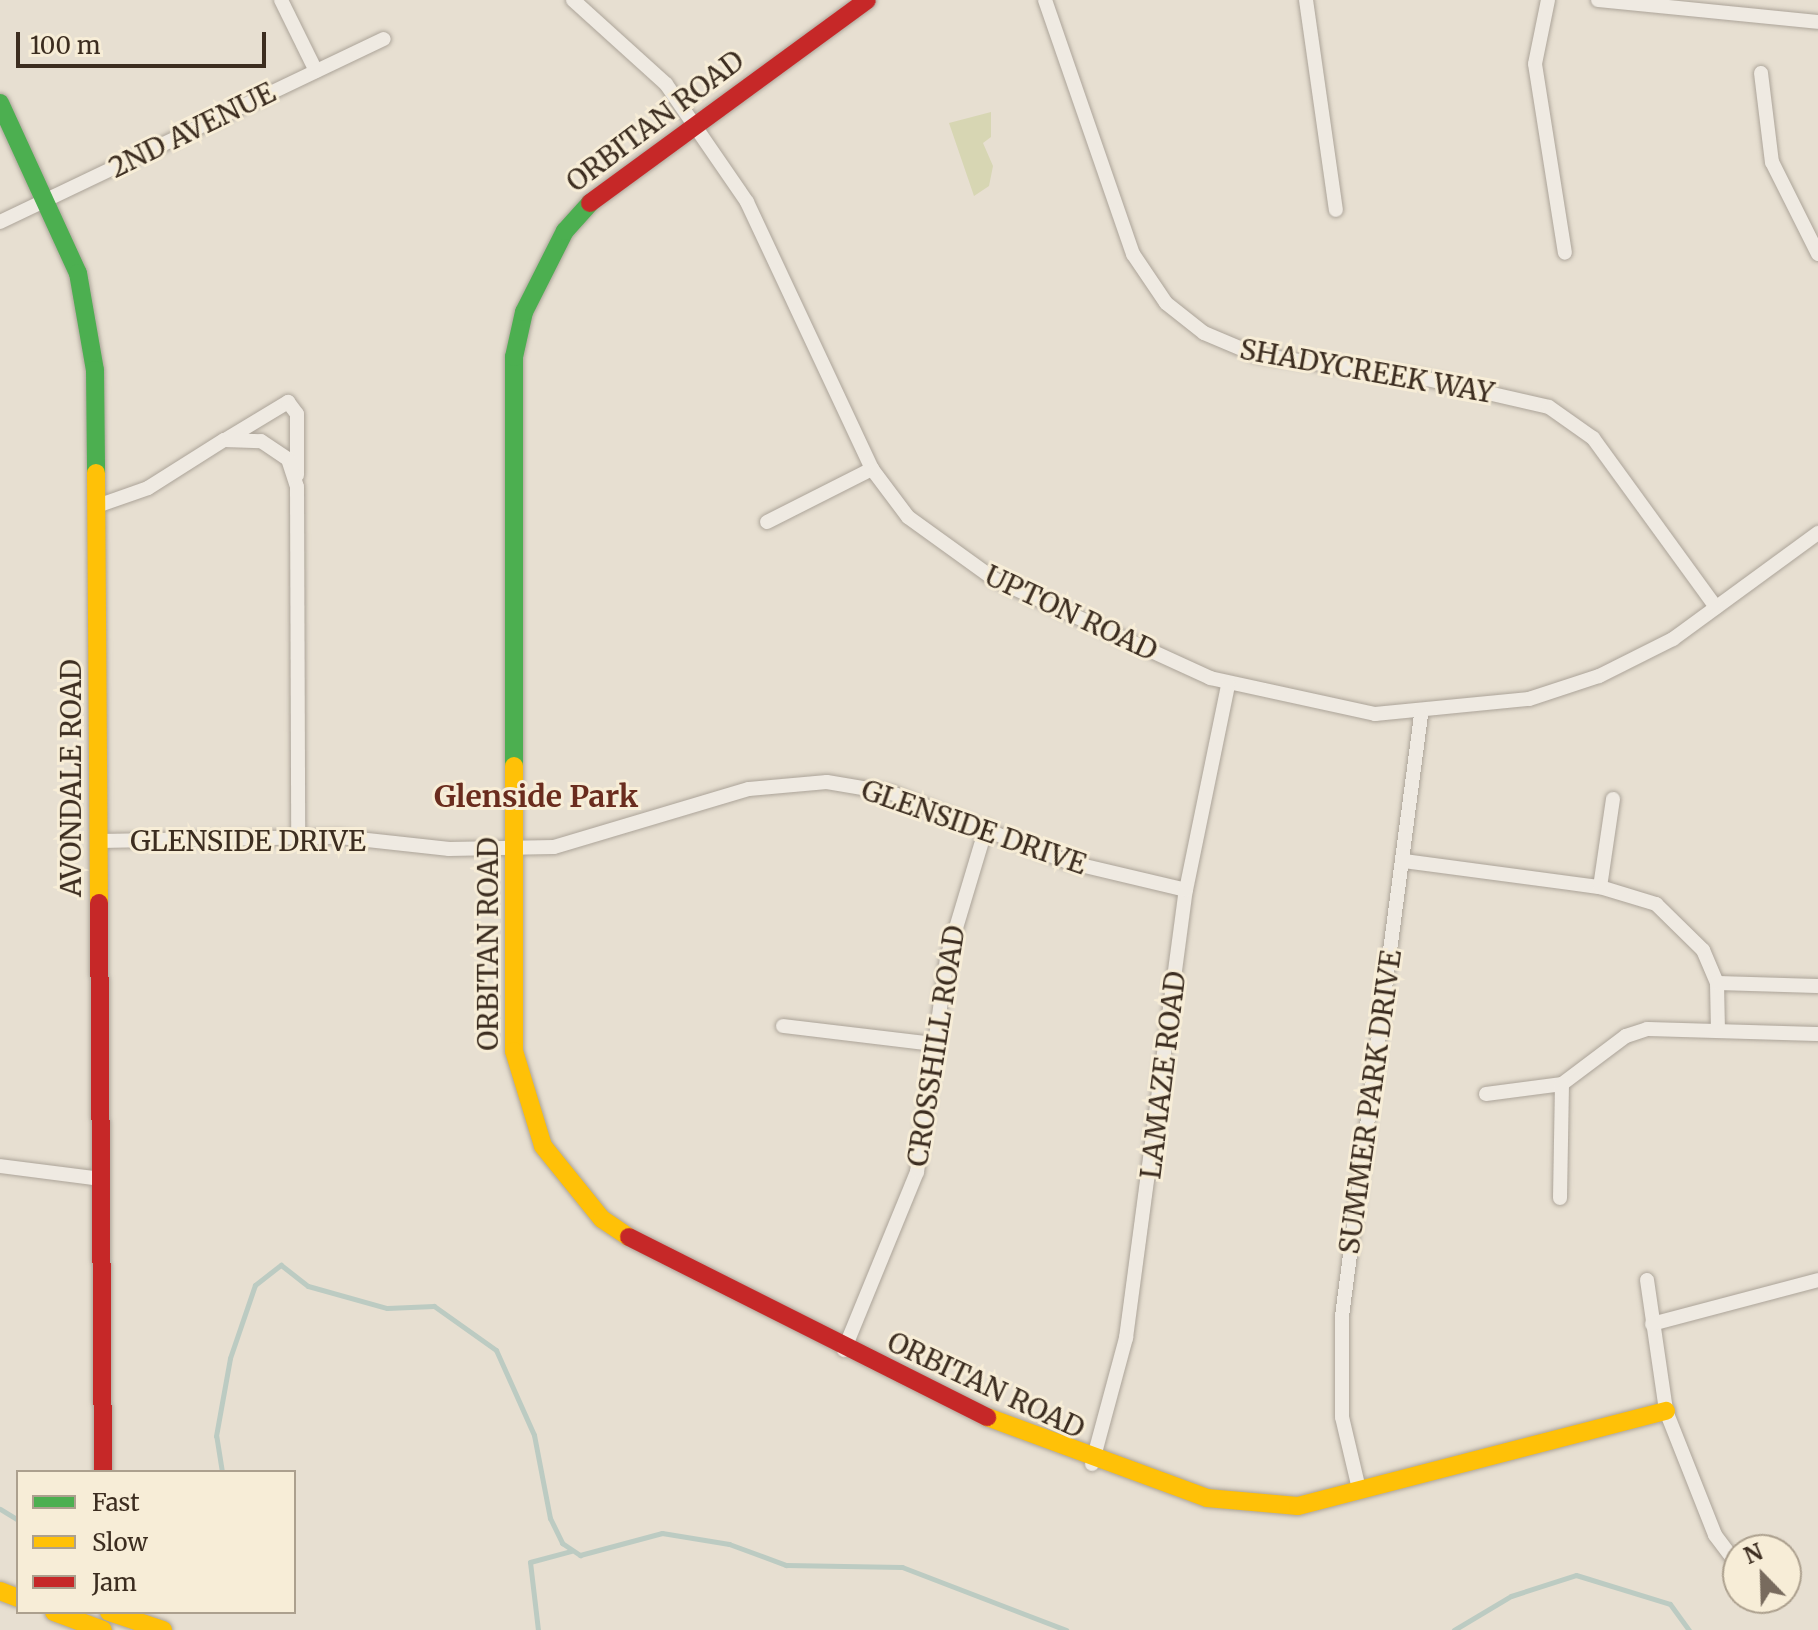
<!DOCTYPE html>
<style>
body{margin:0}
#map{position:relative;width:1818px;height:1630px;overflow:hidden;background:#e7dfd1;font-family:Merriweather,serif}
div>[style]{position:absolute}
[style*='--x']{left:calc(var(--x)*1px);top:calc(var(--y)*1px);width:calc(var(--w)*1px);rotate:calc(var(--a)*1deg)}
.green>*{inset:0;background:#d7d6b3}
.stream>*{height:5px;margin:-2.5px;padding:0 2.5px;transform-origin:2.5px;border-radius:2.5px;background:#bccbc2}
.roads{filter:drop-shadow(0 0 2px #aca499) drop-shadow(0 0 2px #aca499)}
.street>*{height:14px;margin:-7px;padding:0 7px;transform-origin:7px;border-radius:7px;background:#efeae2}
.fast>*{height:18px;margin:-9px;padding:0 9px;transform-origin:9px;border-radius:9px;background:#4caf50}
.slow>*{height:18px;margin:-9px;padding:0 9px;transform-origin:9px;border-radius:9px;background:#ffc107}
.jam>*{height:18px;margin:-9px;padding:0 9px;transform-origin:9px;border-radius:9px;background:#c62828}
span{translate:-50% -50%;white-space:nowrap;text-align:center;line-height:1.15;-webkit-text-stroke:6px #f7edd7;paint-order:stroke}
.street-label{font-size:28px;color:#3c2d20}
.neighbourhood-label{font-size:30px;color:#6a2c1e;font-weight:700}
.legend{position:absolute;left:16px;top:1470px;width:280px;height:144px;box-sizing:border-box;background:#f7edd7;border:2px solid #aca08e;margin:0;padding:10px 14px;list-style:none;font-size:24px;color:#3c2d20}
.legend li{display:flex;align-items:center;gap:16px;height:40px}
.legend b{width:40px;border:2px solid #aca08e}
.north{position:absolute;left:1722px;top:1534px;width:80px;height:80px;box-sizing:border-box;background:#f7edd7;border:2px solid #aca08e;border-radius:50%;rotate:337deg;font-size:22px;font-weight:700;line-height:32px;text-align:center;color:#3c2d20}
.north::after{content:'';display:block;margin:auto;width:28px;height:36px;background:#786b5e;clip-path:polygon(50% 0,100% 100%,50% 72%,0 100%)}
.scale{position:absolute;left:16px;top:32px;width:250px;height:36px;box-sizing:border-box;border:4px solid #3c2d20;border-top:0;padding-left:10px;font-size:24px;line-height:28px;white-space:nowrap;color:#3c2d20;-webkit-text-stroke:6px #f7edd7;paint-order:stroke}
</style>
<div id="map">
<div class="green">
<div style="clip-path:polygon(991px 112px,991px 137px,983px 143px,993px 166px,989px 186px,974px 196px,949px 123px)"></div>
</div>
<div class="stream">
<div style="--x:222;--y:1472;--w:36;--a:-99"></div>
<div style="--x:216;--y:1436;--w:79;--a:-79.8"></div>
<div style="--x:230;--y:1358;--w:77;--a:-71.1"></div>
<div style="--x:255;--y:1285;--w:33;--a:-38"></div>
<div style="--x:281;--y:1265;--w:34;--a:38"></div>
<div style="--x:308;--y:1286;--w:82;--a:15.6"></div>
<div style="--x:387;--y:1308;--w:47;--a:-2.4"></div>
<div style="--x:434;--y:1306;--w:76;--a:35.4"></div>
<div style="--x:496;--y:1350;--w:93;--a:65.9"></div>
<div style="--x:534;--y:1435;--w:85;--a:79.1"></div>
<div style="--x:550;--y:1518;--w:28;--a:64"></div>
<div style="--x:562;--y:1543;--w:22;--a:34"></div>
<div style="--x:580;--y:1555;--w:85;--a:-15"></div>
<div style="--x:662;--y:1533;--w:68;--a:9.3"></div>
<div style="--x:729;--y:1544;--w:61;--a:20.2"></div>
<div style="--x:786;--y:1565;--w:116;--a:1"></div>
<div style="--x:902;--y:1567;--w:176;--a:21"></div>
<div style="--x:0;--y:1509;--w:21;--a:31"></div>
<div style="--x:538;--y:1630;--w:68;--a:-96.7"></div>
<div style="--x:530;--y:1562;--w:42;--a:-15"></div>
<div style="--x:1454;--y:1630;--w:66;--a:-30.8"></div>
<div style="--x:1511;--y:1596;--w:68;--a:-17.9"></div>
<div style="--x:1576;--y:1575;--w:98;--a:17.1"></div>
<div style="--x:1670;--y:1604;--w:32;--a:54"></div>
</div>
<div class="roads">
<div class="street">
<div style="--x:281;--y:0;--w:79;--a:63.8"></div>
<div style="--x:573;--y:0;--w:125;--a:42.1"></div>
<div style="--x:666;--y:84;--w:143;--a:55.5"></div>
<div style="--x:747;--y:202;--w:295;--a:64.9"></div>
<div style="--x:872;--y:469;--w:60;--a:53.1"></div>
<div style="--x:908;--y:517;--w:106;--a:35.8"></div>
<div style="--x:994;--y:579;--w:238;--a:24.6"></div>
<div style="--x:1210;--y:678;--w:169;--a:12.3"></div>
<div style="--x:1375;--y:714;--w:155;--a:-5.6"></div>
<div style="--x:1529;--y:699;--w:74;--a:-18.2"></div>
<div style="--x:1599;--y:676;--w:83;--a:-26.6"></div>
<div style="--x:1673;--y:639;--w:180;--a:-36.2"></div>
<div style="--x:1045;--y:0;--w:269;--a:70.9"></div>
<div style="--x:1133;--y:254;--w:59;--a:56"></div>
<div style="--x:1166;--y:303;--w:48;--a:38.3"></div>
<div style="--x:1204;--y:333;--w:56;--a:22.9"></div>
<div style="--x:1256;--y:355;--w:163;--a:7.7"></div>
<div style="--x:1418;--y:377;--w:134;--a:12.9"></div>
<div style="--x:1549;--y:407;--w:54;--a:35.2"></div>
<div style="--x:1593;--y:438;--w:209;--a:54"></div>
<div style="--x:1306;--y:0;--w:212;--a:81.9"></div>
<div style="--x:1548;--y:0;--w:65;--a:101.5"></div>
<div style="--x:1535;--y:64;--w:191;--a:81"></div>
<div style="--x:1598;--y:0;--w:221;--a:5.7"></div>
<div style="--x:1761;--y:73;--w:90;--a:83"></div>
<div style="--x:1772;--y:162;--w:103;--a:63.4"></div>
<div style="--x:0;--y:222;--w:425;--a:-25.5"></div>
<div style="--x:225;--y:440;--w:74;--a:-31.1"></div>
<div style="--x:288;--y:402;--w:15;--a:53"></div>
<div style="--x:297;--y:414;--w:61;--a:90"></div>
<div style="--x:97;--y:506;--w:54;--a:-19.4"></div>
<div style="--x:148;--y:488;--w:90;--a:-32.3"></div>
<div style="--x:224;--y:440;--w:37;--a:2"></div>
<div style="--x:261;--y:441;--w:32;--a:34"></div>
<div style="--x:288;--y:459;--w:29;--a:72"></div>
<div style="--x:297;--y:487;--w:350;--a:89.8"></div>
<div style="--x:767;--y:522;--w:118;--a:-26.8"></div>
<div style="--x:99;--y:841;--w:241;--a:-1"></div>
<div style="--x:340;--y:837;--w:110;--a:6.3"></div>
<div style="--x:449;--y:849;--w:105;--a:-1.1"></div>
<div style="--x:554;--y:847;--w:203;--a:-16.6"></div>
<div style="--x:749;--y:789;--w:78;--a:-5.1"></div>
<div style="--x:827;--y:782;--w:66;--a:9.6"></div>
<div style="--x:892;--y:793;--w:189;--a:21.4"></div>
<div style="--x:1068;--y:862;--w:121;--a:13.3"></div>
<div style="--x:1404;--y:861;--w:198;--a:7.6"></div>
<div style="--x:1600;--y:887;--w:59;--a:16.9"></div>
<div style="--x:1656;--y:904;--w:66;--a:44.4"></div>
<div style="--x:1703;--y:950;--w:36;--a:67"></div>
<div style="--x:1717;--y:983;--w:46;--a:88.8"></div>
<div style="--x:1600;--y:887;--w:89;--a:-81.6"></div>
<div style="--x:1717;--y:983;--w:101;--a:1.7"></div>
<div style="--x:783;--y:1026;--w:151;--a:6.8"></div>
<div style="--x:1486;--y:1094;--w:77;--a:-7.5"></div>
<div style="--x:1562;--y:1084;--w:80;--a:-36.9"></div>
<div style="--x:1626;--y:1036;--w:22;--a:-18"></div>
<div style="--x:1647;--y:1029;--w:171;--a:1.7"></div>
<div style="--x:0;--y:1166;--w:103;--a:7.3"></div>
<div style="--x:1560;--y:1198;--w:114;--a:-89"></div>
<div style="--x:1647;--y:1280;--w:132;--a:81.7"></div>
<div style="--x:1666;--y:1411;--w:133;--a:68.4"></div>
<div style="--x:1715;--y:1535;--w:38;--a:53"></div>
<div style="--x:1652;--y:1324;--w:172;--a:-14.8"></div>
<div style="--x:844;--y:1350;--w:192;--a:-67.7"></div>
<div style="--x:917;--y:1172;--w:216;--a:-82"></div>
<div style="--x:947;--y:958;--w:136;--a:-73.3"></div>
<div style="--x:1092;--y:1464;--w:131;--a:-74.9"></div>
<div style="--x:1126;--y:1338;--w:452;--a:-82.4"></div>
<div style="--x:1186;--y:890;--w:209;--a:-78.4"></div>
<div style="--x:1359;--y:1489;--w:74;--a:-103.3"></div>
<div style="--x:1342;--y:1417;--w:101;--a:-90"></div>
<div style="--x:1342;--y:1316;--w:606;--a:-82.51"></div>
<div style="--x:1773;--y:1550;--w:4;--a:-27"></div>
</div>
<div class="fast">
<div style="--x:0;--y:103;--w:187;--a:65.4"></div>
<div style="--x:78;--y:273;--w:98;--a:80.1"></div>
<div style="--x:95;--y:370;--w:103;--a:89.4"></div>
<div style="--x:514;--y:766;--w:409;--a:-90"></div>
<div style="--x:514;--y:357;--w:46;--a:-77.5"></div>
<div style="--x:524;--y:312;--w:91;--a:-63.2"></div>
<div style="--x:565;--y:231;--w:38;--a:-48"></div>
</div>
<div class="slow">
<div style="--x:96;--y:473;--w:430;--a:89.6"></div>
<div style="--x:514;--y:766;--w:285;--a:90"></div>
<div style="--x:514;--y:1051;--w:99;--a:73"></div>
<div style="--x:543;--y:1146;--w:94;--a:51.1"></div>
<div style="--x:602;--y:1219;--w:32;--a:34"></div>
<div style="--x:987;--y:1417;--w:234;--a:20.2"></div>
<div style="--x:1207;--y:1498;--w:91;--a:5"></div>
<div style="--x:1298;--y:1506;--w:380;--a:-14.5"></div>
<div style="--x:0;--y:1591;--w:19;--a:21"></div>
<div style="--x:54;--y:1612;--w:52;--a:20.2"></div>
<div style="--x:109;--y:1612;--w:57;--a:18.4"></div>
</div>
<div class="jam">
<div style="--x:590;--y:203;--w:343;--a:-36.2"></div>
<div style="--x:99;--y:903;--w:569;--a:89.6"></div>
<div style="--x:629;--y:1237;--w:401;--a:26.7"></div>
</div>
</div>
<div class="street-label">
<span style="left:655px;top:121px;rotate:-37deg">ORBITAN ROAD</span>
<span style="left:192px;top:130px;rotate:-26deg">2ND AVENUE</span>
<span style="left:1367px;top:371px;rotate:10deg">SHADYCREEK WAY</span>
<span style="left:1071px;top:613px;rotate:25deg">UPTON ROAD</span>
<span style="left:71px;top:778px;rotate:-90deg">AVONDALE ROAD</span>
<span style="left:974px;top:827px;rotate:19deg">GLENSIDE DRIVE</span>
<span style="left:248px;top:841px">GLENSIDE DRIVE</span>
<span style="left:488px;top:944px;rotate:-90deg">ORBITAN ROAD</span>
<span style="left:936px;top:1046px;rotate:-81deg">CROSSHILL ROAD</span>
<span style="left:1163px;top:1075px;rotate:-83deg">LAMAZE ROAD</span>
<span style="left:1370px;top:1102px;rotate:-82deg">SUMMER PARK DRIVE</span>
<span style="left:986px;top:1385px;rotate:25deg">ORBITAN ROAD</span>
</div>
<div class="neighbourhood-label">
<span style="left:536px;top:796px">Glenside Park</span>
</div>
<ul class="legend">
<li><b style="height:10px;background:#4caf50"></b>Fast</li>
<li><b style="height:10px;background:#ffc107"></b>Slow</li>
<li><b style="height:10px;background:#c62828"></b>Jam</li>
</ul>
<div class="north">N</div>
<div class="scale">100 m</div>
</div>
